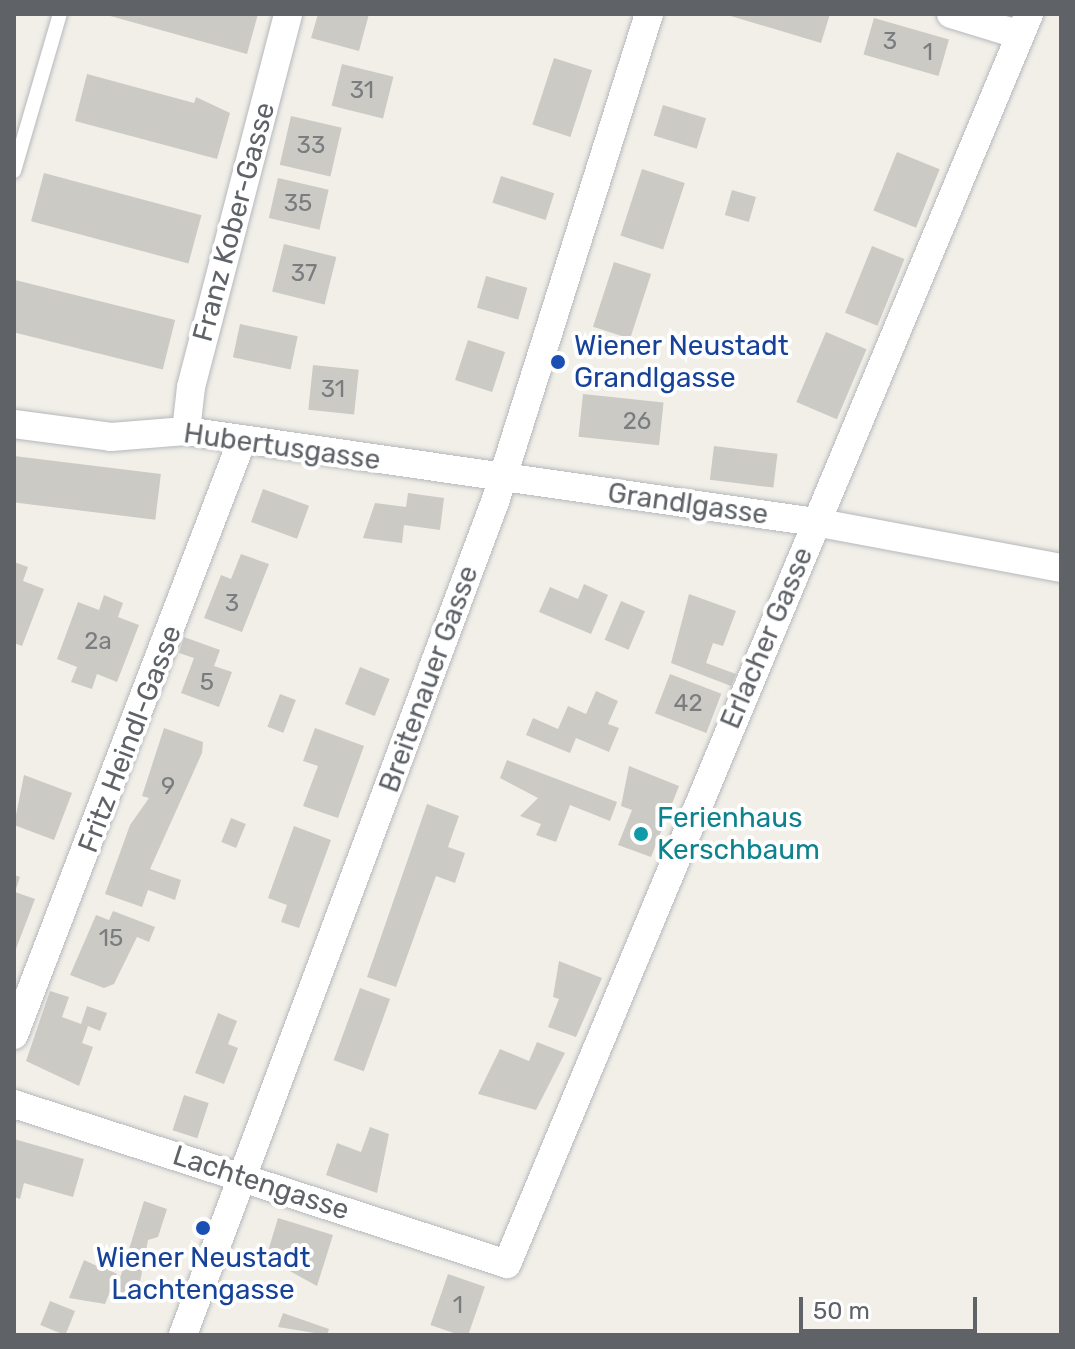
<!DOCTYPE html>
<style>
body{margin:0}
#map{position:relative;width:1075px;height:1349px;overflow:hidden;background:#f1efe8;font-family:Rubik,sans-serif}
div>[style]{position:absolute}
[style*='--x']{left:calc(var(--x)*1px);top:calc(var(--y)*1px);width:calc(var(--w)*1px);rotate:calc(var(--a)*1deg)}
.building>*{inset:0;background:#cccac5;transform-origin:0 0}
.roads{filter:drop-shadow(0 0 2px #b5b8bc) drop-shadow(0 0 2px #b5b8bc)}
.service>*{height:14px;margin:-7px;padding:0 7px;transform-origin:7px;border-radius:7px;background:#fff}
.minor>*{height:28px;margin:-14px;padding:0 14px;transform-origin:14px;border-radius:14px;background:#fff}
.dots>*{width:22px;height:22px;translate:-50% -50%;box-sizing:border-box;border:4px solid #fff;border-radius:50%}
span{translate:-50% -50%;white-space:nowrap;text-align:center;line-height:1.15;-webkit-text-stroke:8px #fff;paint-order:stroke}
.number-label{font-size:24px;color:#7a7d7f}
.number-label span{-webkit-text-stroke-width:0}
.street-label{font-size:28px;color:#5f6368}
.transit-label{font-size:28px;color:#164399}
.left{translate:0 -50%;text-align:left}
.culture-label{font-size:28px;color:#0d838f}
.frame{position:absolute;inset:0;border:16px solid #5f6368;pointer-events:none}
.scale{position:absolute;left:799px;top:1297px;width:178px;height:36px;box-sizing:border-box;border:4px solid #5f6368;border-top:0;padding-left:10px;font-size:24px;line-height:28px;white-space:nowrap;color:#5f6368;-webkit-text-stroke:6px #fff;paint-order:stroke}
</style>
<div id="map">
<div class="building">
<div style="clip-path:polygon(103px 14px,258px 14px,247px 54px)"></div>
<div style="clip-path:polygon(318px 14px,369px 14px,359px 51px,311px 38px)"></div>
<div style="clip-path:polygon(724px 14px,830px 14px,821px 43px)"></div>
<div style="left:874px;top:18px;width:78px;height:38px;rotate:16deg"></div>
<div style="left:554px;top:58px;width:40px;height:70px;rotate:18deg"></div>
<div style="left:342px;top:64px;width:53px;height:43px;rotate:14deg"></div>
<div style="clip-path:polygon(87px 74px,194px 103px,196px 97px,230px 113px,217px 159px,75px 121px)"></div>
<div style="left:663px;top:105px;width:45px;height:32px;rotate:17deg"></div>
<div style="left:291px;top:116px;width:52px;height:50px;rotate:13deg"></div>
<div style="left:897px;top:152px;width:46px;height:63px;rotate:22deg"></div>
<div style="left:642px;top:169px;width:45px;height:70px;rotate:18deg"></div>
<div style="left:44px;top:173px;width:163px;height:50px;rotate:15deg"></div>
<div style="left:501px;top:176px;width:56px;height:28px;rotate:18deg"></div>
<div style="left:278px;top:178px;width:52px;height:41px;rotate:13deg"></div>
<div style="left:732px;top:190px;width:25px;height:26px;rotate:16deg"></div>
<div style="left:284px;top:244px;width:54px;height:49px;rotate:14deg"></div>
<div style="left:872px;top:246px;width:35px;height:72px;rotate:22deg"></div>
<div style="left:614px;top:262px;width:39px;height:68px;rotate:18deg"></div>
<div style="left:486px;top:276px;width:43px;height:33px;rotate:16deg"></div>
<div style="left:15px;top:280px;width:165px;height:51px;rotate:14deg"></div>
<div style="left:240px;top:324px;width:59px;height:34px;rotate:12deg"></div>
<div style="left:826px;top:332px;width:44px;height:76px;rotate:23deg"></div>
<div style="left:468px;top:340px;width:39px;height:42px;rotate:18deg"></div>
<div style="left:313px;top:365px;width:46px;height:45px;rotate:6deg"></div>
<div style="left:583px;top:394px;width:81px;height:43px;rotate:6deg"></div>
<div style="left:714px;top:446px;width:64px;height:34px;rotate:7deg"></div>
<div style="left:14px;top:456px;width:148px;height:46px;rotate:7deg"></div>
<div style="left:263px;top:489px;width:49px;height:35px;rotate:20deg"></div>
<div style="clip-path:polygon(408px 493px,444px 498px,440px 530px,404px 525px,402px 543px,363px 538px,375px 503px,406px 507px)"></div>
<div style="clip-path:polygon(241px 554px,269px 564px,242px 632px,204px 618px,221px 575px,231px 579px)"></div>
<div style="clip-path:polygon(14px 562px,28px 567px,23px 581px,44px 589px,22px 646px,14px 643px)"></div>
<div style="clip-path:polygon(584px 584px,608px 595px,591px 634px,539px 612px,550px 587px,578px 599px)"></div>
<div style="clip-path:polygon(689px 594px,736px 611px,723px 646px,713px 643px,706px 663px,736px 674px,731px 686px,671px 663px)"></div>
<div style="clip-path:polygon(104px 595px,123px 603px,118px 617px,139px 625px,117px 682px,97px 674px,92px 689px,71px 682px,77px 667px,57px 659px,78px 602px,99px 610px)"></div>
<div style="left:621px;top:601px;width:26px;height:42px;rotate:23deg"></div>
<div style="clip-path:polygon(184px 637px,220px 650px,214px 666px,232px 672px,219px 707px,181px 693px,194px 658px,179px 653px)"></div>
<div style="left:360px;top:667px;width:32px;height:40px;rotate:22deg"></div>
<div style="left:670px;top:674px;width:55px;height:42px;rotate:21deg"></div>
<div style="clip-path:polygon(596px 691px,618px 701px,608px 724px,619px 728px,609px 752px,576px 738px,570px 753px,526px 735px,533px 718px,558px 729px,568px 706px,586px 714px)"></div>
<div style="left:280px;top:694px;width:17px;height:35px;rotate:21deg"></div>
<div style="clip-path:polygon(164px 728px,203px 742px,202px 753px,150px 869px,181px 880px,175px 900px,148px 890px,142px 907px,105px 894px,130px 825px,149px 798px,142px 796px)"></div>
<div style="clip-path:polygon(315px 728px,364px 746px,338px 818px,303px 806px,318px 766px,303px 761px)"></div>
<div style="clip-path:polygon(507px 760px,617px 802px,610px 821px,570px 805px,556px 842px,536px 835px,541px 824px,520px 816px,538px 798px,500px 778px)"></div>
<div style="clip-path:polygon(629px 766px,679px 786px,651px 857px,618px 845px,632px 810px,621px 806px)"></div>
<div style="clip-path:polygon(24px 775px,72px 793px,54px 840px,14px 825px)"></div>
<div style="clip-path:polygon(427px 804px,459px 816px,448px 847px,465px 853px,455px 883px,436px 876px,396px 987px,367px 977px)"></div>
<div style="left:231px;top:818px;width:16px;height:26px;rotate:22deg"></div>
<div style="clip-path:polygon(294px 826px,331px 840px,299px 928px,281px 922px,287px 905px,268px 898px)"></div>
<div style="clip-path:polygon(14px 875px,20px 877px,15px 892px,35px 899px,14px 954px)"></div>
<div style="clip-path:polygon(113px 911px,155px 927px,149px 942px,137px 937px,114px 984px,104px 988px,70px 975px,96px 915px,109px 920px)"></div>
<div style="clip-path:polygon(559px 961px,602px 978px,576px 1037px,548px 1027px,559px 999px,553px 997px)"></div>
<div style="left:360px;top:988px;width:32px;height:77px;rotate:20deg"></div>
<div style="clip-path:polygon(50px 991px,69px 997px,62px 1017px,81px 1024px,87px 1006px,107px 1013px,100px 1031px,88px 1026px,82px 1043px,93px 1047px,79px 1086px,26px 1061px)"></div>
<div style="clip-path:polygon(218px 1013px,237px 1021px,228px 1044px,238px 1048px,224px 1084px,195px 1073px)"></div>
<div style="clip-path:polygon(537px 1042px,565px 1053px,536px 1110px,478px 1094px,500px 1049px,529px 1061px)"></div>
<div style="left:184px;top:1095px;width:26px;height:37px;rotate:18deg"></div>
<div style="clip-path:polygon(370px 1127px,389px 1134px,377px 1193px,326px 1175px,337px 1143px,361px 1152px)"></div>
<div style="clip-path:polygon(14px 1139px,84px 1159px,73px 1197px,24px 1183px,20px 1199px,14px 1197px)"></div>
<div style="clip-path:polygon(144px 1201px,167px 1209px,158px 1237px,148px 1240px,137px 1298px,116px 1291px)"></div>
<div style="clip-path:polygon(278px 1218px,333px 1235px,317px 1286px,266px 1258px)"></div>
<div style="clip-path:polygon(101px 1255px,115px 1260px,111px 1271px,117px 1274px,105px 1304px,69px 1298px,84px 1260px,97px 1266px)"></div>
<div style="left:448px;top:1274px;width:39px;height:54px;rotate:19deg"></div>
<div style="left:50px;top:1301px;width:27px;height:26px;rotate:22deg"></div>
<div style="clip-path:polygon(283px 1313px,329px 1329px,327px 1335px,278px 1327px)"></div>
</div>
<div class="roads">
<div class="service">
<div style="--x:14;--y:171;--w:164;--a:-73.7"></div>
</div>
<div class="minor">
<div style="--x:951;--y:14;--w:72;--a:16.9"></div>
<div style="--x:14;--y:424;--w:98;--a:7.6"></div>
<div style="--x:111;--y:437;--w:75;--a:-4.6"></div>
<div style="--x:186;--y:431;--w:636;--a:8.23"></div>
<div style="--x:815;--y:522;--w:250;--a:10.6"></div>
<div style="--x:186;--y:431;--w:44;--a:-83.5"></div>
<div style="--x:191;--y:387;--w:385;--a:-75.4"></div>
<div style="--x:14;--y:1035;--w:634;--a:-69.02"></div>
<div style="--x:14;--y:1104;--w:518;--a:17.98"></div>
<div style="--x:507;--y:1264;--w:1355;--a:-67.33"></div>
<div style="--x:183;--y:1335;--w:890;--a:-69.47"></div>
<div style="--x:495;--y:502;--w:512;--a:-72.49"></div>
</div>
</div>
<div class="dots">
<div style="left:558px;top:362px;background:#1a4fb4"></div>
<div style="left:641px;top:834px;background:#0f9aa8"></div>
<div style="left:203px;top:1228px;background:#1a4fb4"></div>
</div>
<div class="number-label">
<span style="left:890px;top:42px">3</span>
<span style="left:928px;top:53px">1</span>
<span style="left:362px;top:91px">31</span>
<span style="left:311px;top:146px">33</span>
<span style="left:298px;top:204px">35</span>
<span style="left:304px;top:274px">37</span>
<span style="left:333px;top:390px">31</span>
<span style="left:637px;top:422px">26</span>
<span style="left:232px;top:604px">3</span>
<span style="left:98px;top:642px">2a</span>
<span style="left:207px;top:683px">5</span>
<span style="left:688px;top:704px">42</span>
<span style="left:168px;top:787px">9</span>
<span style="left:111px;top:939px">15</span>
<span style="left:458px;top:1306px">1</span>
</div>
<div class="street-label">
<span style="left:234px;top:222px;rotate:-75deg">Franz Kober-Gasse</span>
<span style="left:282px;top:447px;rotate:8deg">Hubertusgasse</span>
<span style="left:688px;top:504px;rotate:8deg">Grandlgasse</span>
<span style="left:767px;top:638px;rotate:-67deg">Erlacher Gasse</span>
<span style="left:429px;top:679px;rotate:-70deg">Breitenauer Gasse</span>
<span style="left:130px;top:739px;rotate:-69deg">Fritz Heindl-Gasse</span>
<span style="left:261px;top:1183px;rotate:18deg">Lachtengasse</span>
</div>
<div class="transit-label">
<span class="left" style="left:574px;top:362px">Wiener Neustadt<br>Grandlgasse</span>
<span style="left:203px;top:1274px">Wiener Neustadt<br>Lachtengasse</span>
</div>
<div class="culture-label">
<span class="left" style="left:657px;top:834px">Ferienhaus<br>Kerschbaum</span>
</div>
<div class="frame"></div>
<div class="scale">50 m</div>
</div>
